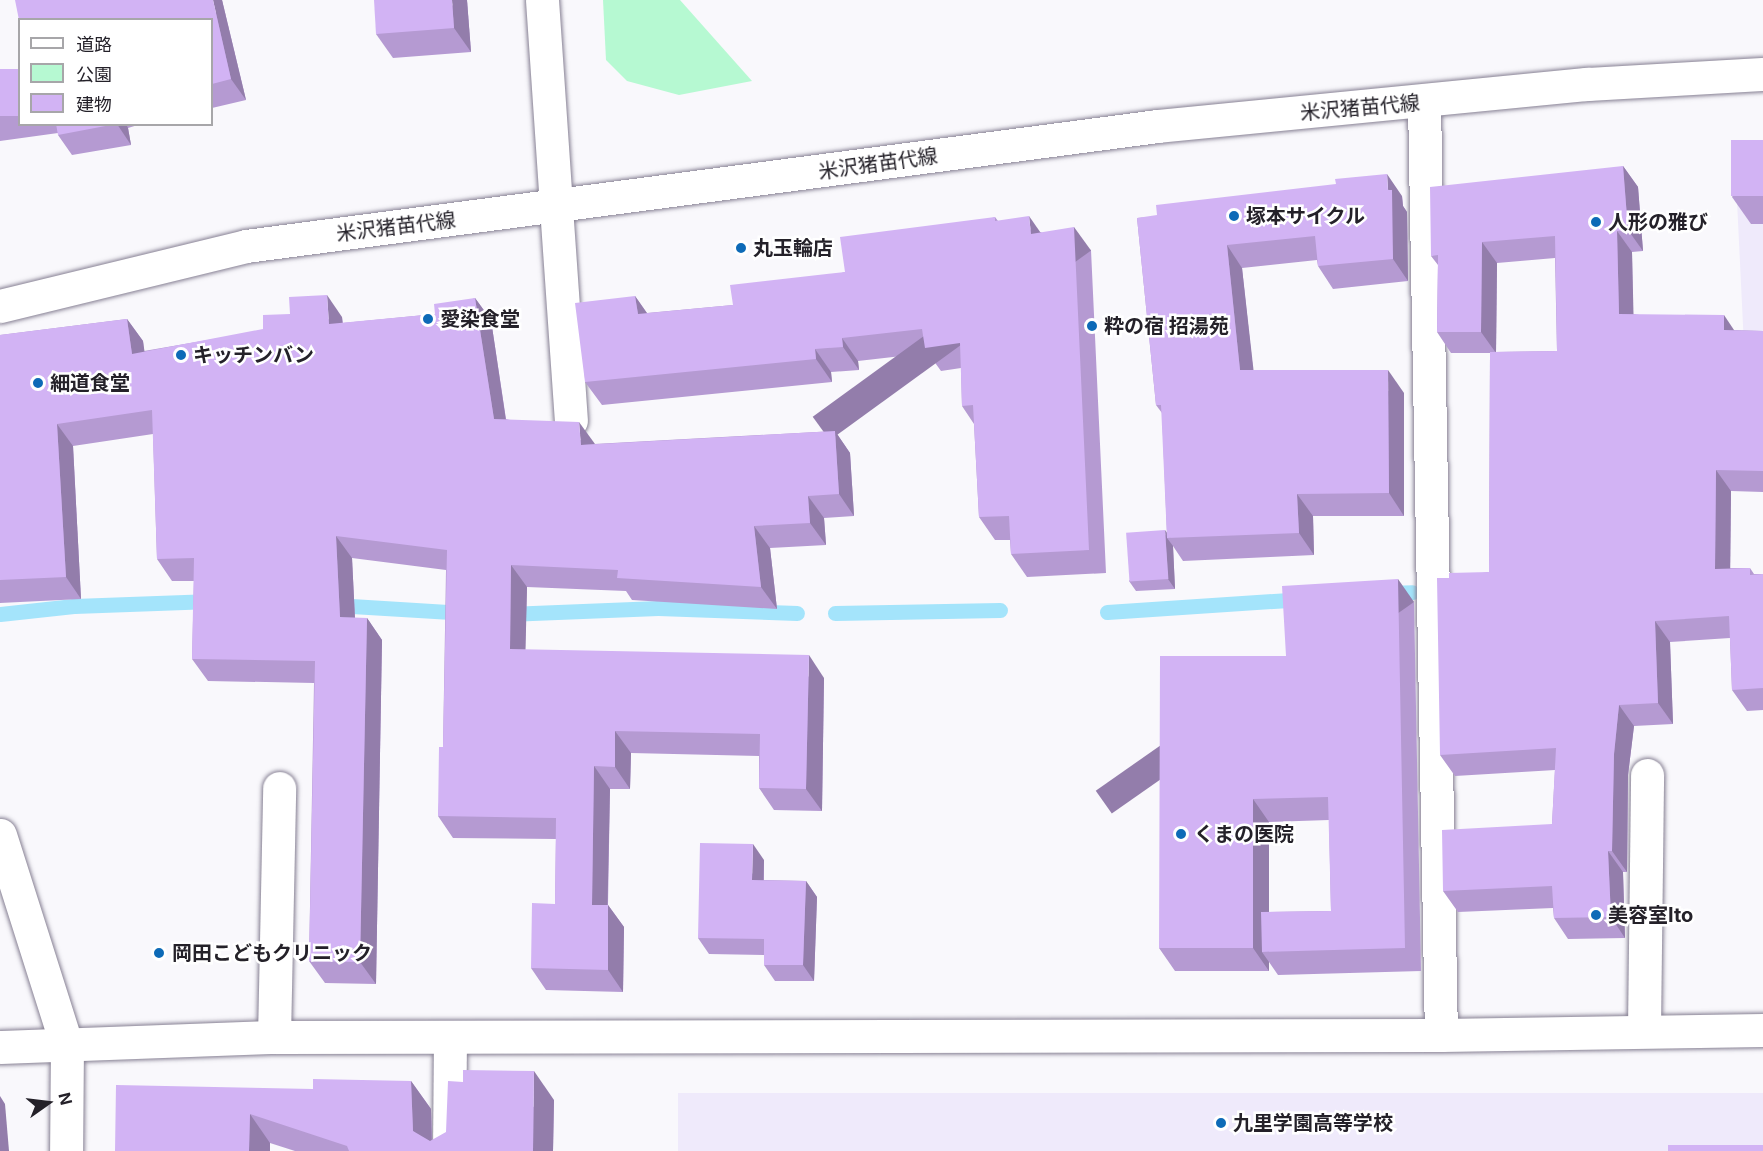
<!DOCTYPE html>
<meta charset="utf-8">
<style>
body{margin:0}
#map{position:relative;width:1763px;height:1151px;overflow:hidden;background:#f9f8fc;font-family:Inter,"Noto Sans JP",sans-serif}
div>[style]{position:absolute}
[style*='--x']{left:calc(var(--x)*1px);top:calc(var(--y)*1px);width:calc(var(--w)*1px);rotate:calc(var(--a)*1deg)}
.built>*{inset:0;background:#efeafb;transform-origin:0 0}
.green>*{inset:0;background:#b6f9d2}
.stream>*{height:15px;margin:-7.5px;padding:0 7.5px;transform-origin:7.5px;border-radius:7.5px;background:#a4e4fb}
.roads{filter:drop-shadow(0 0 2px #878194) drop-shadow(0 0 2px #878194)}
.street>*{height:33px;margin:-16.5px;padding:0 16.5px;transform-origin:16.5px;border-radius:16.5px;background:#fff}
.secondary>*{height:33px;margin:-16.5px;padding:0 16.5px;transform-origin:16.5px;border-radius:16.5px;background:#fff}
.primary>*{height:33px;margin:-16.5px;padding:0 16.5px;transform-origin:16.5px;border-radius:16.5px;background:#fff}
.wall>*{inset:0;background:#b59ad2}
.shaded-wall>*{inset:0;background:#937dab;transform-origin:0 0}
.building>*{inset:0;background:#d2b3f4;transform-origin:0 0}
.dots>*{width:16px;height:16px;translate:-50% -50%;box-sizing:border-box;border:3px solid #fff;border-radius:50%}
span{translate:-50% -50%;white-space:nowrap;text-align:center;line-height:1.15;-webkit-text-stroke:5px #fff;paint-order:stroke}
.street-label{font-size:20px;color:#242129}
.poi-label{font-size:20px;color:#242129;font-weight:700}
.left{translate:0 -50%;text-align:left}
.legend{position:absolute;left:18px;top:18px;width:195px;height:108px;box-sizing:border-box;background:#fff;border:2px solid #a7a6a9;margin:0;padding:8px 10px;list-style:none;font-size:18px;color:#242129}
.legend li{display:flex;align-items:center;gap:12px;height:30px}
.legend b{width:30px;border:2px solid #a7a6a9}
.north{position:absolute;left:18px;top:1073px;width:60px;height:60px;-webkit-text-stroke:4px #fff;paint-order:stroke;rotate:76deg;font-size:16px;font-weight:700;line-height:24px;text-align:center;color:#242129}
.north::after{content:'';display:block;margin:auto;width:21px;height:27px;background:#242129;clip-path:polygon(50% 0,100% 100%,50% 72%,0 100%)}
</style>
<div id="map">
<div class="built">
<div style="clip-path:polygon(1735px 159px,1763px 159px,1763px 430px,1748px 429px)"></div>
<div style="left:1763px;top:1093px;width:58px;height:1085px;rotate:90deg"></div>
</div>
<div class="green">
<div style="clip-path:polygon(603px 0,680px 0,752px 81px,679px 95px,627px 81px,606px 60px)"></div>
</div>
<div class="stream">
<div style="--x:1388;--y:593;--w:24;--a:-2"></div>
<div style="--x:335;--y:605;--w:129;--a:3.5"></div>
<div style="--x:1107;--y:612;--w:194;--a:-3.8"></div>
<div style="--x:835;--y:613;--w:165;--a:-1"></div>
<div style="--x:0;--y:614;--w:74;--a:-6.2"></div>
<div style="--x:74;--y:606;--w:138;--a:-2.1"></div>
<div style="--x:506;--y:614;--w:152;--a:-2.3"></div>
<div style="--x:658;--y:608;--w:139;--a:2.1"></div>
</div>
<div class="roads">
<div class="street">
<div style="--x:1424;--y:102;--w:933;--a:88.96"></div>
<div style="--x:556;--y:207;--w:214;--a:86"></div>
<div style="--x:0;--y:835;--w:221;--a:72.4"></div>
<div style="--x:67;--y:1046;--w:105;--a:90.5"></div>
<div style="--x:1644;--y:1029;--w:254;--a:-89.3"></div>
<div style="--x:274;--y:1037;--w:249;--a:-88.8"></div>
<div style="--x:449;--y:1151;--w:113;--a:-89.5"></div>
</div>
<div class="secondary">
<div style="--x:542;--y:0;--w:207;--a:86.1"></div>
<div style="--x:0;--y:1047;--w:274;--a:-2.1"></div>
<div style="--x:274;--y:1037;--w:1167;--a:-0.1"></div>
<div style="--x:1441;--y:1035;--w:322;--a:-0.9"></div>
</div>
<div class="primary">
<div style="--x:0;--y:306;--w:253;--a:-13.7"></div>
<div style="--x:246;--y:246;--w:919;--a:-7.5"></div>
<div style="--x:1157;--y:126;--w:432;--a:-5.6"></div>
<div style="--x:1587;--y:84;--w:176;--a:-3.3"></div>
</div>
</div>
<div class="wall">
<div style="clip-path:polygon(222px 0,246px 100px,212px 108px,212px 20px)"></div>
<div style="clip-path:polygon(467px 0,471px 52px,393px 58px,376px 34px)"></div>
<div style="clip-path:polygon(20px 69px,20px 124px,141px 124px,128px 128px,131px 145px,72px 155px,58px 135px,58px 133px,0 141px,0 72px)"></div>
<div style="clip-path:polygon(1763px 140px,1763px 224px,1751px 224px,1732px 197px)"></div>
<div style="clip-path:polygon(evenodd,1623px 166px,1638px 187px,1643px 251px,1632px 252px,1633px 314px,1734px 330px,1763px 331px,1763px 492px,1731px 491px,1730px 568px,1750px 568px,1754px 574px,1763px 574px,1763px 710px,1747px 711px,1732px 690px,1730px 638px,1670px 642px,1673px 724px,1634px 726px,1628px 775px,1627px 872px,1623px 872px,1625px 938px,1568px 939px,1554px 918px,1553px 908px,1458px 912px,1443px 891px,1552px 824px,1555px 770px,1455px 776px,1440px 755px,1449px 578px,1489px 572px,1490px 353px,1451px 353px,1437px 332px,1438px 265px,1431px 256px,1623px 166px,1555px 258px,1557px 351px,1496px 352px,1497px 263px,1555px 258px)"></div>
<div style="clip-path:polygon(1402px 196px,1403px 206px,1407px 212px,1408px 281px,1333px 289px,1318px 266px,1317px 260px,1242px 268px,1253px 370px,1404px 393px,1404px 516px,1313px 516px,1314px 555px,1183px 561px,1173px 546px,1175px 589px,1136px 591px,1129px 581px,1167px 533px,1162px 413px,1156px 405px,1137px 218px)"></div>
<div style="clip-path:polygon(995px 217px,998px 221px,1040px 232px,1091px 250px,1106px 573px,1027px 577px,1011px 554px,1010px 540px,995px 540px,979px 517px,974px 424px,962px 406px,961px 368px,941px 371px,928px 353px,858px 361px,859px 370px,831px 372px,832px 382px,602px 405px,585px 382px,635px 296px,647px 313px,733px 305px,845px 272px)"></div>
<div style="clip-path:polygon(475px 298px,491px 320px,506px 419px,594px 444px,835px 431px,850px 453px,854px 516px,824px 518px,826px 545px,770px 548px,777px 609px,632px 600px,626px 591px,527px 587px,525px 650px,824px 678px,822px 811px,774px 810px,759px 788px,759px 756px,631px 753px,630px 789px,610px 789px,608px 905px,624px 927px,623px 992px,546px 990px,531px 968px,555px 904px,556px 839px,453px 838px,438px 816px,443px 747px,446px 570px,352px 558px,355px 618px,367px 618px,382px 640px,376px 984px,325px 983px,309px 961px,314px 683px,208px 681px,192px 659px,194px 581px,172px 581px,157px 559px,153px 434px,73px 446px,81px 599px,0 603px,0 335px,127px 319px,143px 341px,144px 351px,342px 317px,343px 323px,435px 314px)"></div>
<div style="clip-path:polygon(evenodd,1414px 602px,1421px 971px,1278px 975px,1269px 962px,1269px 971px,1175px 971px,1159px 948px,1286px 656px,1414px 602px,1329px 820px,1331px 911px,1269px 912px,1269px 822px,1329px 820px)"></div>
<div style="clip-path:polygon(764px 860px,764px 880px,806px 881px,817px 897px,814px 981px,775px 981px,764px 965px,764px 955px,709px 954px,698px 938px)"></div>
<div style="clip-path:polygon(411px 1081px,431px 1109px,432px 1140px,554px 1100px,553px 1151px,295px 1151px,270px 1143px,270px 1151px,115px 1151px,313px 1089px)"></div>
</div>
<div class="shaded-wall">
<div style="clip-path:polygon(213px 0,222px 0,246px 100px,231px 79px)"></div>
<div style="clip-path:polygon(452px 0,467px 0,471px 52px,454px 28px)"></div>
<div style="clip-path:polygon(117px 124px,126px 124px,128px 128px,131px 145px)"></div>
<div style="clip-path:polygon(1623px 166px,1638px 187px,1643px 251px,1628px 230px)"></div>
<div style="clip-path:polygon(1387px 174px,1402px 196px,1403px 206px,1407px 212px,1408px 281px,1393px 259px)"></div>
<div style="clip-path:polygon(1029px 216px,1045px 239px,1031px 234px)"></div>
<div style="left:1074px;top:227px;width:29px;height:323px;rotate:54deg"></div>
<div style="clip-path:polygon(1617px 231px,1632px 252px,1634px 335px,1619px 314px)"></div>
<div style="clip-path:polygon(1482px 242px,1497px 263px,1496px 353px,1481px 332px)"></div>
<div style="clip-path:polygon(1227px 245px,1242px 268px,1256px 392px,1240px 370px)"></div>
<div style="clip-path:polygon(327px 295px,342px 317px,344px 347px,329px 324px)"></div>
<div style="clip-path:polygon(635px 296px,651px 319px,638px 314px)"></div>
<div style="clip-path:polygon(475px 298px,491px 320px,509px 441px,494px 419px)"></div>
<div style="clip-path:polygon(1724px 315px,1738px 336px,1724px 330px)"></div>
<div style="clip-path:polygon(127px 319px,143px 341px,148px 376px,132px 354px)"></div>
<div style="clip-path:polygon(842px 338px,858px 361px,859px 370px,843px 347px)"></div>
<div style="clip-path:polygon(815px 349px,831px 372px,832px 382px,816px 359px)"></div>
<div style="clip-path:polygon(1388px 370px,1404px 393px,1404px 516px,1389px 493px)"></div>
<div style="clip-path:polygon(579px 422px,595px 444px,581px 445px)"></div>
<div style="clip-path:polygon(57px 424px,73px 446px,81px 599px,66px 577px)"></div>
<div style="clip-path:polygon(835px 431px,850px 453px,854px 516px,839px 494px)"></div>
<div style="clip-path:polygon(1716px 470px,1731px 491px,1730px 590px,1715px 569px)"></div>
<div style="clip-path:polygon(1297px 494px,1313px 516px,1314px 555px,1299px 533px)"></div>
<div style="clip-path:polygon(808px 496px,824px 518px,826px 545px,810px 523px)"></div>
<div style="clip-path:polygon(754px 526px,770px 548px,777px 609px,761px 587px)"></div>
<div style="clip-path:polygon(1165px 530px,1171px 538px,1167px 538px,1173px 546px,1175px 589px,1168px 579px)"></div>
<div style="clip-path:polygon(336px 536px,352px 558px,356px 640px,340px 617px)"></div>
<div style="clip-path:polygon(511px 565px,527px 587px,525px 671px,510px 649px)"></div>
<div style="left:1398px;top:579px;width:28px;height:369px;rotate:55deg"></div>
<div style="clip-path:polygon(367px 618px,382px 640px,376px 984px,360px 962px)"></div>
<div style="clip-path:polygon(1655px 621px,1670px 642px,1673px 724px,1658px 703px)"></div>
<div style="clip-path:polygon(809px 655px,824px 678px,822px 811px,806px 789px)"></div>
<div style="clip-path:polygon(1619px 705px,1634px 726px,1628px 775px,1627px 872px,1612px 851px,1614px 754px)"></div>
<div style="clip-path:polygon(615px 731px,631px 753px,630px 789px,615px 767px)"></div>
<div style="clip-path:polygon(594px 766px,610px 789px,607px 927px,592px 905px)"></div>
<div style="clip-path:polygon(1253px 799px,1269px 822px,1269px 952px,1262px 952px,1269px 962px,1269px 971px,1253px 948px)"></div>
<div style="clip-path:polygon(753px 844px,764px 860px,763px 896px,752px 880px)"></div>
<div style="clip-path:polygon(1608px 851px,1623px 872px,1625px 938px,1611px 917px)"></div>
<div style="clip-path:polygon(806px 881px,817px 897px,814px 981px,803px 965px)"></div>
<div style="clip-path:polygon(608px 905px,624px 927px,623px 992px,608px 970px)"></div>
<div style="clip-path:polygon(534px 1071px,554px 1100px,553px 1151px,533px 1151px)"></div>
<div style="clip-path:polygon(411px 1081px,431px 1109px,432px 1151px,413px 1131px)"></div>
<div style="clip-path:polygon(0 1096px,5px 1104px,9px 1151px,0 1151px)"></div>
<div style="clip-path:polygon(250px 1114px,270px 1143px,270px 1151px,249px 1151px)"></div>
</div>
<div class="building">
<div style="clip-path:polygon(15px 0,213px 0,231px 79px,212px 84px,212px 20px,20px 20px,20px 25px)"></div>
<div style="clip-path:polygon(374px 0,452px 0,454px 28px,376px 34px)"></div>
<div style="left:20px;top:69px;width:47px;height:20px;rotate:90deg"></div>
<div style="clip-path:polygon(56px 124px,116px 124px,58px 135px)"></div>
<div style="left:1763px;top:140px;width:56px;height:32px;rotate:90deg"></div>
<div style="clip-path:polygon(1623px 166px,1628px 230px,1617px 231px,1619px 314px,1724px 315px,1724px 330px,1763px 331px,1763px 471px,1716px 470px,1715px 569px,1750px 568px,1750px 575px,1763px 574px,1763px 688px,1732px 690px,1729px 616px,1655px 621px,1658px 703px,1619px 705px,1614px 754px,1612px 851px,1608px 851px,1611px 917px,1554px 918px,1552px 886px,1443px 891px,1442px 830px,1552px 824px,1556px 748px,1440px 755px,1437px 578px,1449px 578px,1449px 573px,1489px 572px,1490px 352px,1557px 351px,1555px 236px,1482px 242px,1481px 332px,1437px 332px,1438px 255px,1431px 256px,1430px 187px)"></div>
<div style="clip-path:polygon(1387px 174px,1388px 190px,1392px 190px,1393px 259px,1318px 266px,1315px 236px,1227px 245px,1240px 370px,1388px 370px,1389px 493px,1297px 494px,1299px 533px,1167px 538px,1161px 405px,1156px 405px,1137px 218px,1157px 215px,1156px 205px,1336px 184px,1335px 179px)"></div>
<div style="clip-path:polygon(1029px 216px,1031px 234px,1074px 227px,1089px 550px,1011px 554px,1009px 516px,979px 517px,973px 405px,962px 406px,960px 343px,925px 348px,922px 329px,842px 338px,843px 347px,815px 349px,816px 359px,585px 382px,575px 303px,635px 296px,638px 314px,733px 305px,730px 285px,845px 272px,840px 237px,995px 217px,995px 221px)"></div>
<div style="clip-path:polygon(327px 295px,329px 324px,435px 314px,434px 304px,475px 298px,494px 419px,579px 422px,581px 445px,835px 431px,839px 494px,808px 496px,810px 523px,754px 526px,761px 587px,617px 578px,618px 570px,511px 565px,510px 649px,809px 655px,806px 789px,759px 788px,760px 734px,615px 731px,615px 767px,594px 766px,592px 905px,608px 905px,608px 970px,531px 968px,532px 903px,555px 904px,556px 818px,438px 816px,439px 747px,443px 747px,447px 550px,336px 536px,340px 617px,367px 618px,360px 962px,309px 961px,315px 661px,192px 659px,194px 558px,157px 559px,152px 410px,57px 424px,66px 577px,0 580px,0 335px,127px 319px,132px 354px,263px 329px,263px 315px,290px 314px,289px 297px)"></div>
<div style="left:1165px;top:530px;width:49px;height:39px;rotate:86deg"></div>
<div style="clip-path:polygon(1398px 579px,1405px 948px,1262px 952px,1261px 912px,1331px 911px,1328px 797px,1253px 799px,1253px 948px,1159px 948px,1160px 656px,1286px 656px,1282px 586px)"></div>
<div style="clip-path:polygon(700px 843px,753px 844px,752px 880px,806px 881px,803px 965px,764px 965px,764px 939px,698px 938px)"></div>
<div style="clip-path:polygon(463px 1070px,534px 1071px,533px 1151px,349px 1151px,347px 1146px,250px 1114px,249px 1151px,115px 1151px,116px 1085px,313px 1089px,313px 1079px,411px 1081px,413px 1131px,430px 1141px,446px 1132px,448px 1081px,463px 1082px)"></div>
<div style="left:1668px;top:1145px;width:95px;height:6px"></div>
</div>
<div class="dots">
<div style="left:1234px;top:216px;background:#0d6ab7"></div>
<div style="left:1596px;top:222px;background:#0d6ab7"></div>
<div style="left:741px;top:248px;background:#0d6ab7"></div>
<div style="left:428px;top:319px;background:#0d6ab7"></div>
<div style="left:1092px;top:326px;background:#0d6ab7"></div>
<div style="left:181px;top:355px;background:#0d6ab7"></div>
<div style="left:38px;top:383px;background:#0d6ab7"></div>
<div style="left:1181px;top:834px;background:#0d6ab7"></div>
<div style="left:1596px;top:915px;background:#0d6ab7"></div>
<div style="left:159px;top:953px;background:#0d6ab7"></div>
<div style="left:1221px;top:1123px;background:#0d6ab7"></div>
</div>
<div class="street-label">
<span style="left:1360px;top:108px;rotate:-5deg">米沢猪苗代線</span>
<span style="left:878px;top:164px;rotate:-8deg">米沢猪苗代線</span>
<span style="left:396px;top:227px;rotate:-7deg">米沢猪苗代線</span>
</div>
<div class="poi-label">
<span class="left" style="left:1246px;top:216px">塚本サイクル</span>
<span class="left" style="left:1608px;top:222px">人形の雅び</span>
<span class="left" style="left:753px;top:248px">丸玉輪店</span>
<span class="left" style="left:440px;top:319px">愛染食堂</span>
<span class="left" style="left:1104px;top:326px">粋の宿 招湯苑</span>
<span class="left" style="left:193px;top:355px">キッチンバン</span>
<span class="left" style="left:50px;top:383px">細道食堂</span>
<span class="left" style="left:1194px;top:834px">くまの医院</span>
<span class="left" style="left:1608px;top:915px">美容室Ito</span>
<span class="left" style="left:172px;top:953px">岡田こどもクリニック</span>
<span class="left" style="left:1233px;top:1123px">九里学園高等学校</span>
</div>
<ul class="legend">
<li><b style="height:8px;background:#fff"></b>道路</li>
<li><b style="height:16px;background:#b6f9d2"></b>公園</li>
<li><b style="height:16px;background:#d2b3f4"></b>建物</li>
</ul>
<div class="north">N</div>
</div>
